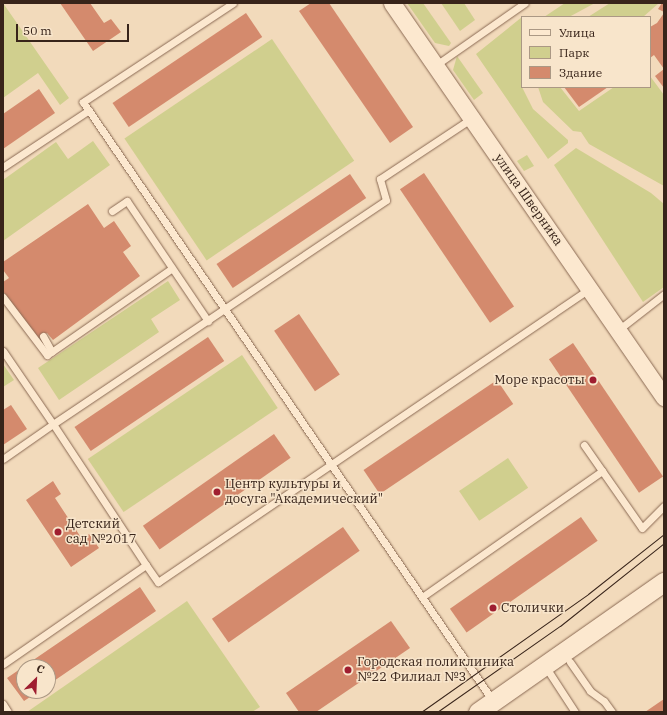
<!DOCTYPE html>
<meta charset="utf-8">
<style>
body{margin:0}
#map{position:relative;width:667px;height:715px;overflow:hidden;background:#f2dabb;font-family:"IBM Plex Serif",serif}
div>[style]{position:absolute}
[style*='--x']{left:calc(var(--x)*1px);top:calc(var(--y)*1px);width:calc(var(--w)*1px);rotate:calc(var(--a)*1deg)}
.green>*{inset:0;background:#d0cf8e;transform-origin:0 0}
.building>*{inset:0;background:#d48a6d;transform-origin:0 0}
.roads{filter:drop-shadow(0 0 1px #8a6953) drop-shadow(0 0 1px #8a6953)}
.service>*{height:7px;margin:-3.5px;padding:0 3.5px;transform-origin:3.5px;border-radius:3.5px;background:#fce8cf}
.tertiary>*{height:17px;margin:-8.5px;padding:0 8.5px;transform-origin:8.5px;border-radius:8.5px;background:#fce8cf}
.secondary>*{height:19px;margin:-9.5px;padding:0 9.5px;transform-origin:9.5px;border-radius:9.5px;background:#fce8cf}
.tram>*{height:1px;margin:-0.5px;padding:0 0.5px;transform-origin:0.5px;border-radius:0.5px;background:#38241a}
.dots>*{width:11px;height:11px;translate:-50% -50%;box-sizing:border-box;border:2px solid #f8e5cb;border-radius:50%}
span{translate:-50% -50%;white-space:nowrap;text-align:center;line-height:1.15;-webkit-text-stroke:3px #f8e5cb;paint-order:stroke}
.street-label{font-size:13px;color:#38241a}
.poi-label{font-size:13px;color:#38241a}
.right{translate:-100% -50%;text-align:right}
.left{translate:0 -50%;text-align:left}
.frame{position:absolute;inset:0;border:4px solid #38241a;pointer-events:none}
.legend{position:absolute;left:521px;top:16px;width:130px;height:72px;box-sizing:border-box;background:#f8e5cb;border:1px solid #ab9884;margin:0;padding:5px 7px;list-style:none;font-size:12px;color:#38241a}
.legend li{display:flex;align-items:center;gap:8px;height:20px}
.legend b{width:20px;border:1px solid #ab9884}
.north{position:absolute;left:16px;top:659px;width:40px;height:40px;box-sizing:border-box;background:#f8e5cb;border:1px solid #ab9884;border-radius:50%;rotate:24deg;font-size:11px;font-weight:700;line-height:16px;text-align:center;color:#38241a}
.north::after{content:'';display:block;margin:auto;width:14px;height:18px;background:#9f1e30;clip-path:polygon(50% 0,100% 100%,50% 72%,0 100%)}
.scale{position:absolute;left:16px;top:24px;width:113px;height:18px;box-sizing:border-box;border:2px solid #38241a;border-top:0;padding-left:5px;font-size:12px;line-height:14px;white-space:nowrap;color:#38241a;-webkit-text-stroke:3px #f8e5cb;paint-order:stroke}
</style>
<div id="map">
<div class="green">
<div style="clip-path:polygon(3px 3px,69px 98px,60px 105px,38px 73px,3px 98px)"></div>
<div style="clip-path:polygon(407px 3px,423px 3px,451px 43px,449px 46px,435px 43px)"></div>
<div style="clip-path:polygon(441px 3px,464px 3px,475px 20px,460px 31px)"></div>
<div style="clip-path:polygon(565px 3px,595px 3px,569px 17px,544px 17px)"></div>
<div style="clip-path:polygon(610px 3px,659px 3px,643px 17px,588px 17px)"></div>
<div style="clip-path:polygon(522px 17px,522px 87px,533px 109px,568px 140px,568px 143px,548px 159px,476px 54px)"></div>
<div style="left:272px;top:39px;width:147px;height:178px;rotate:56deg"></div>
<div style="clip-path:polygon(457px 56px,483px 93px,474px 100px,453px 70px)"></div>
<div style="clip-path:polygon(650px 76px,664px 95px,664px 186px,589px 144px,581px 132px,573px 131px,543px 102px,538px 87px,560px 87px,579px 111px,614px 87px,650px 87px)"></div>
<div style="clip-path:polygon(93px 141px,110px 165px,3px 241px,3px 180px,56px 142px,68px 159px)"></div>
<div style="clip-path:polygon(576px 148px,651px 193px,664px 204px,664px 287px,643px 302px,554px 165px)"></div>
<div style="clip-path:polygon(527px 155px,534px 166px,524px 171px,517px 161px)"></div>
<div style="clip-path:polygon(168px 281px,180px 300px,151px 319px,159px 332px,59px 400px,38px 368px)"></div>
<div style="left:242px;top:355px;width:64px;height:186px;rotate:56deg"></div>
<div style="clip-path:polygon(3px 364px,14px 380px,3px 387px)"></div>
<div style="left:508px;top:458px;width:36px;height:59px;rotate:56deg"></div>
<div style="clip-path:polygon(187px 601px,260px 707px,252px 712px,27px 712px)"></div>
</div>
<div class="building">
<div style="clip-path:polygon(60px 3px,90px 3px,104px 23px,111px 19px,121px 32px,93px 51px)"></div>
<div style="clip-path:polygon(311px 3px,329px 3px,413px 127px,390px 143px,299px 11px)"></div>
<div style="clip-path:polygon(662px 3px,664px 3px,664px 12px,658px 9px)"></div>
<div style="left:246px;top:13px;width:29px;height:161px;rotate:56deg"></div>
<div style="clip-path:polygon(664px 13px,664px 69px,654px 55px,650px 58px,650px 27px,657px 23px)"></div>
<div style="clip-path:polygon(664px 69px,664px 88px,655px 76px)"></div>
<div style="clip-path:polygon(564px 87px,608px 87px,579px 107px)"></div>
<div style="clip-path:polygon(39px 89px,55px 113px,3px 149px,3px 114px)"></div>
<div style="left:424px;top:173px;width:161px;height:29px;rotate:56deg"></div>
<div style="left:350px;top:174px;width:29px;height:161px;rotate:56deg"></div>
<div style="clip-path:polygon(88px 204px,104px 228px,114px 221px,131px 246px,123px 252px,140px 276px,53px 340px,47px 333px,37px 339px,3px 291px,3px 282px,9px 278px,3px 270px,3px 262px)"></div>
<div style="left:299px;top:314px;width:73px;height:30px;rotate:56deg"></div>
<div style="left:208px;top:337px;width:29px;height:161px;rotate:56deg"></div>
<div style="left:573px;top:343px;width:161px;height:29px;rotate:56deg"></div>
<div style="left:497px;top:380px;width:29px;height:161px;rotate:56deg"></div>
<div style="clip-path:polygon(11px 405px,27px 429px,3px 445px,3px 410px)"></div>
<div style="left:274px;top:434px;width:29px;height:160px;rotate:55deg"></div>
<div style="clip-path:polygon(53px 481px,61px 494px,55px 498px,82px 539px,89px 534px,99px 548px,71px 567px,26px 500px)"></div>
<div style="left:581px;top:517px;width:29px;height:160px;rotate:55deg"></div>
<div style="left:343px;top:527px;width:29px;height:160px;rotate:55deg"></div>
<div style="clip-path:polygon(140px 587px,156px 611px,48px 685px,48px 667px,24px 667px,24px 691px,39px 691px,24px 701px,7px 678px)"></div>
<div style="clip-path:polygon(391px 621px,410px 648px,316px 712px,299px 712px,286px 693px)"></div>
<div style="clip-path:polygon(664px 699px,664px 712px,645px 712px)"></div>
</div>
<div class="roads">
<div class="service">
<div style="--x:233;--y:3;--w:180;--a:146.6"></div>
<div style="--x:83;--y:102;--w:726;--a:55.61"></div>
<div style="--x:436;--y:65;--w:108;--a:-34.9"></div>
<div style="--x:3;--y:167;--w:103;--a:-33.5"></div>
<div style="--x:112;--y:211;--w:18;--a:-34"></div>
<div style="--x:127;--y:201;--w:145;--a:56"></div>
<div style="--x:3;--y:297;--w:73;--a:52.8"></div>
<div style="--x:47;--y:355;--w:152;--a:-34.8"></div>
<div style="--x:618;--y:330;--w:58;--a:-38"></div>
<div style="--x:43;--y:336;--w:18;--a:61"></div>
<div style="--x:3;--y:351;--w:88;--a:55.6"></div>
<div style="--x:53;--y:424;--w:61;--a:145"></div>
<div style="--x:584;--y:445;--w:101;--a:55.1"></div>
<div style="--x:642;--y:528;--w:31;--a:-45"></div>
<div style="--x:146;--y:565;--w:169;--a:-123.4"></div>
<div style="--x:53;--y:424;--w:401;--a:-33.9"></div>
<div style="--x:386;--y:200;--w:22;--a:-106"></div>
<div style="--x:380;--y:179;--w:110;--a:-33.5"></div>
<div style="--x:422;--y:597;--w:220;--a:-35"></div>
<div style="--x:570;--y:662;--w:35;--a:55"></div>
<div style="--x:590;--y:691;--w:17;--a:36"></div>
<div style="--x:604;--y:701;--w:14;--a:54"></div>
<div style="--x:3;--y:664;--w:174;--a:-34.7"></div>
<div style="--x:146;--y:565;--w:21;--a:55"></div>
<div style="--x:158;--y:582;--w:521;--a:-34.21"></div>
<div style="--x:545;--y:666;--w:55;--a:56.9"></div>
<div style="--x:3;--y:704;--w:9;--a:58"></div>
</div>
<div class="tertiary">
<div style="--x:392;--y:3;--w:479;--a:55.4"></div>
</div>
<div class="secondary">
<div style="--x:478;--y:712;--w:227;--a:-35"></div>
</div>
</div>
<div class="tram">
<div style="--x:421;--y:712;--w:204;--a:-35.2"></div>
<div style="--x:588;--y:594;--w:97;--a:-38.3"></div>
<div style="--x:437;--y:712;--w:150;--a:-35"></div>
<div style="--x:560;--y:626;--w:133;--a:-38.6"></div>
</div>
<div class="dots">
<div style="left:593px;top:380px;background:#9f1e30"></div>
<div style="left:217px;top:492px;background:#9f1e30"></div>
<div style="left:58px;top:532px;background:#9f1e30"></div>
<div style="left:493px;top:608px;background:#9f1e30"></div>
<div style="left:348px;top:670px;background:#9f1e30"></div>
</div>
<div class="street-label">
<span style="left:528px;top:200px;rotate:55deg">улица Шверника</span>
</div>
<div class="poi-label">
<span class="right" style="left:585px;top:380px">Море красоты</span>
<span class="left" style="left:225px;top:492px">Центр культуры и<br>досуга "Академический"</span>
<span class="left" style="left:66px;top:532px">Детский<br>сад №2017</span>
<span class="left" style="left:501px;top:608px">Столички</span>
<span class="left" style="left:357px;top:670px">Городская поликлиника<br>№22 Филиал №3</span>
</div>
<div class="frame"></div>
<ul class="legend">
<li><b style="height:5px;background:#fce8cf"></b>Улица</li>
<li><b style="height:11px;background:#d0cf8e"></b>Парк</li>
<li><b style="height:11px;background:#d48a6d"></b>Здание</li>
</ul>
<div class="north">С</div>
<div class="scale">50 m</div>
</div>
